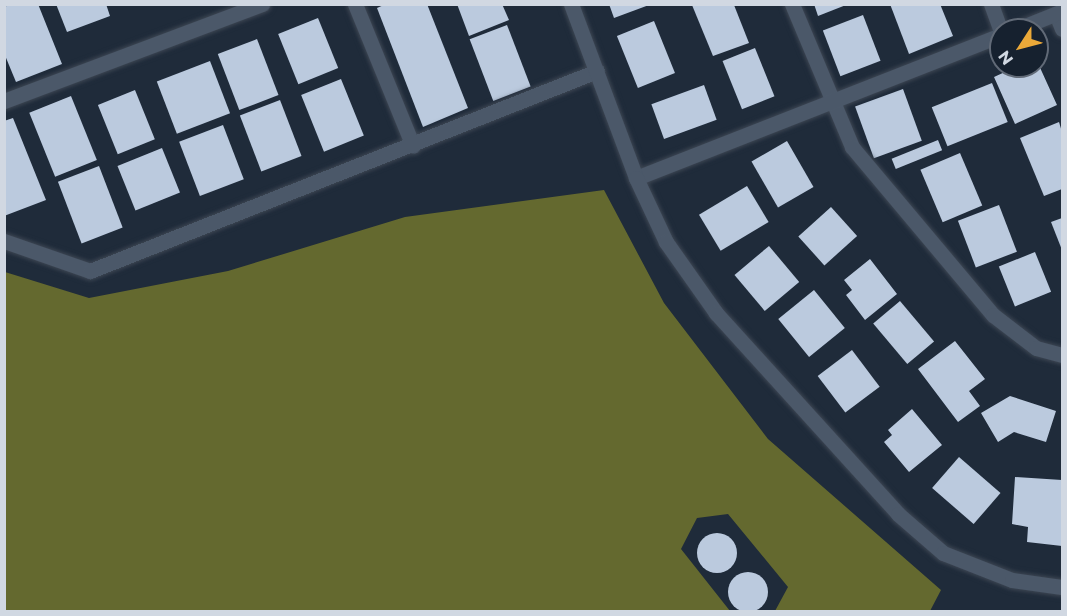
<!DOCTYPE html>
<style>
body{margin:0}
#map{position:relative;width:1067px;height:616px;overflow:hidden;background:#1f2b3a;font-family:Montserrat,sans-serif}
div>[style]{position:absolute}
[style*='--x']{left:calc(var(--x)*1px);top:calc(var(--y)*1px);width:calc(var(--w)*1px);rotate:calc(var(--a)*1deg)}
.forest>*{inset:0;background:#64692f}
.building>*{inset:0;background:#bbcade;transform-origin:0 0}
.round{border-radius:50%}
.roads{filter:drop-shadow(0 0 2px #3d4653) drop-shadow(0 0 2px #3d4653)}
.minor>*{height:15px;margin:-7.5px;padding:0 7.5px;transform-origin:7.5px;border-radius:7.5px;background:#4b5869}
.tertiary>*{height:15px;margin:-7.5px;padding:0 7.5px;transform-origin:7.5px;border-radius:7.5px;background:#4b5869}
span{translate:-50% -50%;white-space:nowrap;text-align:center;line-height:1.15;-webkit-text-stroke:6px #16212f;paint-order:stroke}
.frame{position:absolute;inset:0;border:6px solid #d1d8e2;pointer-events:none}
.north{position:absolute;left:989px;top:18px;width:60px;height:60px;box-sizing:border-box;background:#16212f;border:2px solid #616a77;border-radius:50%;rotate:234deg;font-size:16px;font-weight:700;line-height:24px;text-align:center;color:#d1d8e2}
.north::after{content:'';display:block;margin:auto;width:21px;height:27px;background:#eba939;clip-path:polygon(50% 0,100% 100%,50% 72%,0 100%)}
</style>
<div id="map">
<div class="forest">
<div style="clip-path:polygon(604px 190px,664px 303px,768px 439px,941px 590px,930px 611px,775px 611px,788px 587px,728px 514px,697px 518px,681px 549px,730px 611px,5px 611px,5px 272px,89px 298px,228px 271px,405px 217px)"></div>
</div>
<div class="building">
<div style="clip-path:polygon(12px 4px,38px 4px,62px 64px,16px 82px,4px 53px,4px 7px)"></div>
<div style="clip-path:polygon(56px 4px,106px 4px,110px 16px,67px 32px)"></div>
<div style="clip-path:polygon(386px 4px,427px 4px,468px 108px,423px 127px,377px 8px)"></div>
<div style="clip-path:polygon(457px 4px,502px 4px,509px 20px,469px 36px)"></div>
<div style="clip-path:polygon(609px 4px,649px 4px,649px 5px,614px 18px)"></div>
<div style="clip-path:polygon(814px 4px,846px 4px,846px 5px,818px 16px)"></div>
<div style="clip-path:polygon(890px 4px,940px 4px,953px 36px,909px 54px)"></div>
<div style="clip-path:polygon(692px 5px,734px 5px,749px 43px,713px 56px)"></div>
<div style="left:863px;top:15px;width:49px;height:43px;rotate:69deg"></div>
<div style="left:318px;top:18px;width:54px;height:43px;rotate:68deg"></div>
<div style="left:654px;top:21px;width:56px;height:40px;rotate:68deg"></div>
<div style="left:507px;top:25px;width:66px;height:40px;rotate:69deg"></div>
<div style="left:257px;top:39px;width:60px;height:42px;rotate:69deg"></div>
<div style="left:755px;top:48px;width:52px;height:35px;rotate:68deg"></div>
<div style="left:210px;top:61px;width:56px;height:57px;rotate:69deg"></div>
<div style="clip-path:polygon(1037px 61px,1057px 105px,1015px 124px,994px 77px,1018px 66px,1037px 66px)"></div>
<div style="left:341px;top:79px;width:61px;height:43px;rotate:68deg"></div>
<div style="left:992px;top:83px;width:42px;height:65px;rotate:68deg"></div>
<div style="left:704px;top:85px;width:37px;height:56px;rotate:70deg"></div>
<div style="left:903px;top:89px;width:55px;height:51px;rotate:70deg"></div>
<div style="left:135px;top:90px;width:53px;height:40px;rotate:68deg"></div>
<div style="left:71px;top:96px;width:69px;height:45px;rotate:68deg"></div>
<div style="left:280px;top:100px;width:60px;height:43px;rotate:69deg"></div>
<div style="clip-path:polygon(13px 118px,46px 200px,4px 216px,4px 121px)"></div>
<div style="clip-path:polygon(1059px 122px,1062px 132px,1062px 189px,1044px 196px,1020px 138px)"></div>
<div style="left:223px;top:125px;width:58px;height:47px;rotate:69deg"></div>
<div style="left:938px;top:140px;width:11px;height:50px;rotate:68deg"></div>
<div style="left:787px;top:141px;width:53px;height:41px;rotate:60deg"></div>
<div style="left:162px;top:148px;width:48px;height:48px;rotate:68deg"></div>
<div style="left:960px;top:153px;width:57px;height:43px;rotate:67deg"></div>
<div style="left:99px;top:166px;width:66px;height:44px;rotate:69deg"></div>
<div style="left:747px;top:186px;width:42px;height:56px;rotate:59deg"></div>
<div style="left:999px;top:205px;width:50px;height:44px;rotate:69deg"></div>
<div style="left:831px;top:207px;width:39px;height:44px;rotate:48deg"></div>
<div style="clip-path:polygon(1062px 218px,1062px 250px,1051px 222px)"></div>
<div style="left:769px;top:246px;width:47px;height:45px;rotate:50deg"></div>
<div style="left:1035px;top:252px;width:43px;height:39px;rotate:68deg"></div>
<div style="clip-path:polygon(870px 259px,897px 294px,865px 320px,846px 295px,852px 290px,844px 280px)"></div>
<div style="left:814px;top:290px;width:49px;height:46px;rotate:51deg"></div>
<div style="left:900px;top:301px;width:53px;height:35px;rotate:50deg"></div>
<div style="clip-path:polygon(955px 341px,985px 379px,969px 391px,980px 406px,958px 422px,918px 369px)"></div>
<div style="left:852px;top:350px;width:46px;height:43px;rotate:53deg"></div>
<div style="clip-path:polygon(1010px 396px,1056px 411px,1046px 442px,1014px 432px,998px 442px,981px 413px)"></div>
<div style="clip-path:polygon(912px 409px,942px 445px,909px 472px,884px 442px,892px 435px,888px 430px)"></div>
<div style="left:959px;top:457px;width:55px;height:41px;rotate:41deg"></div>
<div style="clip-path:polygon(1015px 477px,1062px 480px,1062px 546px,1027px 542px,1028px 527px,1012px 524px)"></div>
<div class="round" style="left:697px;top:533px;width:40px;height:40px"></div>
<div class="round" style="left:728px;top:572px;width:40px;height:40px"></div>
</div>
<div class="roads">
<div class="minor">
<div style="--x:355;--y:4;--w:153;--a:67.8"></div>
<div style="--x:792;--y:4;--w:155;--a:67.2"></div>
<div style="--x:852;--y:147;--w:219;--a:50"></div>
<div style="--x:993;--y:315;--w:54;--a:37.5"></div>
<div style="--x:1036;--y:348;--w:27;--a:15"></div>
<div style="--x:991;--y:4;--w:29;--a:70"></div>
<div style="--x:1056;--y:14;--w:16;--a:68"></div>
<div style="--x:1015;--y:30;--w:51;--a:-22"></div>
<div style="--x:4;--y:101;--w:276;--a:-20.6"></div>
<div style="--x:636;--y:178;--w:392;--a:-21.4"></div>
<div style="--x:4;--y:241;--w:91;--a:19.2"></div>
<div style="--x:90;--y:271;--w:545;--a:-21.53"></div>
</div>
<div class="tertiary">
<div style="--x:571;--y:4;--w:186;--a:69.5"></div>
<div style="--x:636;--y:178;--w:71;--a:64.9"></div>
<div style="--x:666;--y:242;--w:87;--a:54.8"></div>
<div style="--x:716;--y:313;--w:271;--a:47.8"></div>
<div style="--x:898;--y:514;--w:60;--a:40.9"></div>
<div style="--x:943;--y:553;--w:74;--a:21.4"></div>
<div style="--x:1012;--y:580;--w:50;--a:8"></div>
</div>
</div>
<div class="frame"></div>
<div class="north">N</div>
</div>
